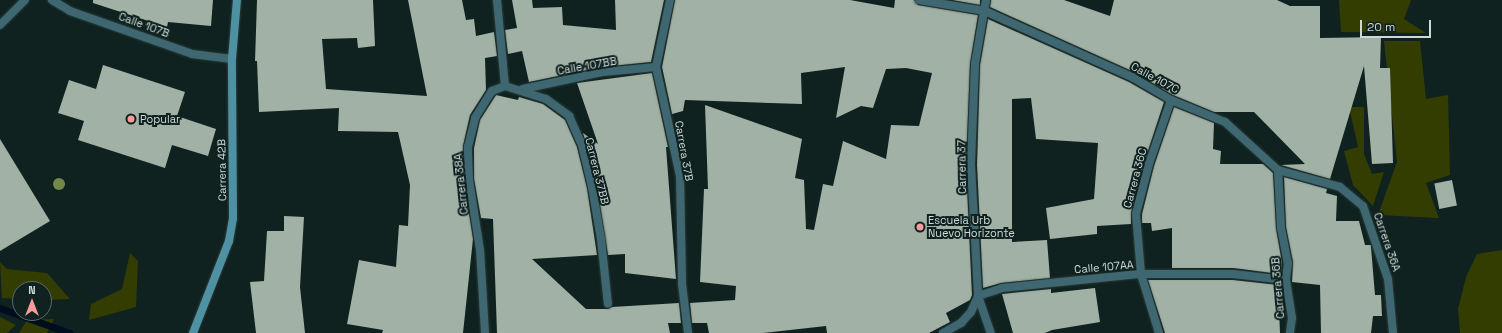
<!DOCTYPE html>
<style>
body{margin:0}
#map{position:relative;width:1502px;height:333px;overflow:hidden;background:#0f221f;font-family:"Space Grotesk",sans-serif}
div>[style]{position:absolute}
[style*='--x']{left:calc(var(--x)*1px);top:calc(var(--y)*1px);width:calc(var(--w)*1px);rotate:calc(var(--a)*1deg)}
.green>*{inset:0;background:#343d01}
.stream>*{height:7px;margin:-3.5px;padding:0 3.5px;transform-origin:3.5px;border-radius:3.5px;background:#000d1e}
.building>*{inset:0;background:#a2b1a5;transform-origin:0 0}
.roads{filter:drop-shadow(0 0 1px #2a3c39) drop-shadow(0 0 1px #2a3c39)}
.street>*{height:8px;margin:-4px;padding:0 4px;transform-origin:4px;border-radius:4px;background:#3f6772}
.secondary>*{height:8px;margin:-4px;padding:0 4px;transform-origin:4px;border-radius:4px;background:#4e91a3}
.trees>*{width:12px;height:12px;margin:-6px;border-radius:50%;background:#728749}
.dots>*{width:11px;height:11px;translate:-50% -50%;box-sizing:border-box;border:2px solid #0f221f;border-radius:50%}
span{translate:-50% -50%;white-space:nowrap;text-align:center;line-height:1.15;-webkit-text-stroke:4px #0f221f;paint-order:stroke}
.street-label{font-size:11px;color:#ced9d7}
.poi-label{font-size:11px;color:#ced9d7}
.left{translate:0 -50%;text-align:left}
.north{position:absolute;left:12px;top:281px;width:40px;height:40px;box-sizing:border-box;background:#0f221f;border:1px solid #5b6b69;border-radius:50%;rotate:0deg;font-size:11px;font-weight:700;line-height:16px;text-align:center;color:#ced9d7}
.north::after{content:'';display:block;margin:auto;width:14px;height:18px;background:#f59b9a;clip-path:polygon(50% 0,100% 100%,50% 72%,0 100%)}
.scale{position:absolute;left:1360px;top:20px;width:71px;height:18px;box-sizing:border-box;border:2px solid #ced9d7;border-top:0;padding-left:5px;font-size:12px;line-height:14px;white-space:nowrap;color:#ced9d7;-webkit-text-stroke:3px #0f221f;paint-order:stroke}
</style>
<div id="map">
<div class="green">
<div style="clip-path:polygon(1339px 0,1411px 0,1404px 19px,1426px 33px,1341px 32px)"></div>
<div style="clip-path:polygon(1384px 41px,1420px 41px,1426px 99px,1448px 95px,1450px 175px,1426px 183px,1439px 218px,1378px 215px,1397px 162px)"></div>
<div style="clip-path:polygon(1349px 107px,1364px 107px,1364px 154px,1372px 174px,1384px 172px,1373px 206px,1353px 185px,1344px 151px,1358px 147px)"></div>
<div style="clip-path:polygon(1502px 250px,1502px 333px,1460px 333px,1458px 309px,1466px 277px,1477px 254px)"></div>
<div style="clip-path:polygon(130px 253px,138px 261px,136px 307px,89px 320px,91px 304px,122px 289px)"></div>
<div style="clip-path:polygon(0 262px,7px 269px,47px 273px,70px 299px,44px 300px,44px 289px,20px 289px,20px 299px,2px 298px)"></div>
<div style="clip-path:polygon(0 317px,16px 325px,7px 333px,0 333px)"></div>
<div style="clip-path:polygon(54px 319px,47px 333px,19px 333px,27px 320px)"></div>
</div>
<div class="stream">
<div style="--x:0;--y:308;--w:74;--a:19.7"></div>
</div>
<div class="building">
<div style="clip-path:polygon(93px 0,213px 0,211px 26px,168px 22px,167px 27px,93px 3px)"></div>
<div style="clip-path:polygon(257px 0,373px 0,375px 46px,358px 48px,357px 38px,322px 39px,326px 89px,427px 96px,408px 0,462px 0,466px 20px,474px 19px,476px 36px,494px 32px,497px 56px,485px 58px,486px 90px,470px 115px,463px 146px,464px 181px,473px 239px,463px 333px,382px 333px,383px 330px,347px 324px,359px 260px,396px 267px,399px 225px,408px 226px,410px 185px,398px 132px,338px 131px,339px 108px,259px 112px,257px 61px,255px 61px)"></div>
<div style="clip-path:polygon(512px 0,532px 0,533px 8px,562px 7px,563px 25px,616px 30px,615px 0,664px 0,651px 62px,602px 67px,529px 82px,522px 51px,508px 54px,505px 30px,517px 28px)"></div>
<div style="clip-path:polygon(675px 0,850px 0,894px 8px,895px 0,914px 0,918px 5px,978px 15px,970px 64px,966px 165px,972px 295px,970px 300px,946px 313px,950px 322px,929px 333px,827px 333px,826px 326px,763px 333px,709px 333px,707px 323px,692px 323px,690px 303px,735px 300px,736px 286px,700px 282px,704px 189px,708px 189px,705px 105px,802px 139px,795px 178px,804px 180px,806px 229px,814px 230px,823px 184px,833px 186px,843px 141px,886px 159px,891px 125px,919px 126px,932px 73px,906px 68px,886px 69px,873px 108px,861px 106px,836px 118px,845px 67px,801px 73px,802px 104px,685px 100px,683px 111px,672px 114px,662px 67px)"></div>
<div style="clip-path:polygon(952px 0,980px 0,980px 5px)"></div>
<div style="clip-path:polygon(991px 0,1064px 0,1110px 16px,1114px 0,1277px 0,1290px 6px,1320px 6px,1320px 38px,1381px 37px,1380px 68px,1390px 68px,1393px 163px,1372px 164px,1364px 66px,1330px 179px,1281px 165px,1305px 164px,1254px 112px,1214px 112px,1173px 95px,1134px 72px,990px 7px)"></div>
<div style="clip-path:polygon(988px 19px,1129px 82px,1164px 102px,1144px 163px,1131px 213px,1131px 224px,1097px 226px,1097px 234px,1050px 239px,1046px 208px,1094px 199px,1098px 143px,1036px 139px,1031px 98px,1012px 99px,1012px 242px,1047px 240px,1050px 278px,1001px 283px,983px 288px,977px 165px,980px 65px)"></div>
<div style="clip-path:polygon(103px 65px,185px 92px,177px 116px,216px 129px,208px 156px,172px 145px,165px 168px,78px 140px,84px 121px,58px 113px,69px 80px,96px 89px)"></div>
<div style="clip-path:polygon(652px 73px,668px 147px,666px 147px,676px 279px,625px 273px,625px 254px,608px 255px,597px 186px,583px 133px,598px 144px,577px 83px)"></div>
<div style="clip-path:polygon(496px 95px,518px 100px,519px 97px,543px 104px,565px 120px,577px 147px,587px 188px,597px 255px,532px 259px,586px 309px,608px 309px,612px 307px,679px 303px,681px 323px,668px 323px,670px 333px,497px 333px,493px 219px,481px 218px,474px 179px,474px 148px,480px 120px)"></div>
<div style="clip-path:polygon(1174px 107px,1214px 123px,1213px 149px,1221px 151px,1220px 164px,1263px 164px,1273px 173px,1276px 228px,1282px 263px,1281px 274px,1233px 268px,1172px 268px,1172px 228px,1152px 231px,1151px 223px,1142px 223px,1142px 214px,1154px 166px)"></div>
<div style="clip-path:polygon(0 139px,50px 221px,0 251px)"></div>
<div style="clip-path:polygon(1284px 177px,1327px 189px,1326px 193px,1337px 196px,1336px 221px,1359px 221px,1365px 245px,1371px 245px,1371px 247px,1375px 295px,1381px 295px,1382px 316px,1373px 316px,1371px 333px,1321px 333px,1320px 285px,1292px 282px,1293px 262px,1286px 227px)"></div>
<div style="left:1452px;top:180px;width:26px;height:18px;rotate:79deg"></div>
<div style="clip-path:polygon(284px 216px,304px 217px,300px 287px,305px 333px,256px 333px,250px 282px,264px 281px,267px 231px,284px 231px)"></div>
<div style="clip-path:polygon(1148px 280px,1233px 280px,1278px 285px,1280px 333px,1165px 333px)"></div>
<div style="clip-path:polygon(1095px 288px,1100px 322px,1052px 330px,1045px 333px,1013px 333px,1002px 294px,1051px 289px,1051px 293px)"></div>
</div>
<div class="roads">
<div class="street">
<div style="--x:52;--y:0;--w:21;--a:31"></div>
<div style="--x:70;--y:11;--w:129;--a:19.4"></div>
<div style="--x:192;--y:54;--w:40;--a:7.1"></div>
<div style="--x:497;--y:0;--w:86;--a:84.7"></div>
<div style="--x:670;--y:0;--w:68;--a:101.8"></div>
<div style="--x:656;--y:67;--w:112;--a:77.6"></div>
<div style="--x:680;--y:176;--w:108;--a:88.9"></div>
<div style="--x:682;--y:284;--w:49;--a:83"></div>
<div style="--x:919;--y:0;--w:67;--a:9.5"></div>
<div style="--x:985;--y:11;--w:161;--a:24.2"></div>
<div style="--x:1132;--y:77;--w:45;--a:30.5"></div>
<div style="--x:1171;--y:100;--w:58;--a:22.2"></div>
<div style="--x:1225;--y:122;--w:72;--a:42.2"></div>
<div style="--x:1278;--y:170;--w:64;--a:15.3"></div>
<div style="--x:1340;--y:187;--w:30;--a:40"></div>
<div style="--x:1363;--y:206;--w:77;--a:71.1"></div>
<div style="--x:1388;--y:279;--w:54;--a:84.7"></div>
<div style="--x:986;--y:0;--w:65;--a:99.8"></div>
<div style="--x:975;--y:64;--w:101;--a:92.3"></div>
<div style="--x:971;--y:165;--w:131;--a:86.9"></div>
<div style="--x:978;--y:296;--w:39;--a:71"></div>
<div style="--x:0;--y:25;--w:35;--a:-45"></div>
<div style="--x:505;--y:86;--w:43;--a:17.6"></div>
<div style="--x:546;--y:99;--w:29;--a:36"></div>
<div style="--x:569;--y:116;--w:32;--a:66"></div>
<div style="--x:582;--y:145;--w:43;--a:76.6"></div>
<div style="--x:592;--y:187;--w:53;--a:80.2"></div>
<div style="--x:601;--y:239;--w:65;--a:83.9"></div>
<div style="--x:523;--y:89;--w:82;--a:-12"></div>
<div style="--x:603;--y:72;--w:53;--a:-5.4"></div>
<div style="--x:1278;--y:170;--w:58;--a:87"></div>
<div style="--x:1281;--y:228;--w:36;--a:79"></div>
<div style="--x:1288;--y:263;--w:17;--a:97"></div>
<div style="--x:1286;--y:280;--w:38;--a:81"></div>
<div style="--x:1292;--y:318;--w:15;--a:98"></div>
<div style="--x:485;--y:333;--w:83;--a:-93.4"></div>
<div style="--x:480;--y:250;--w:71;--a:-98.9"></div>
<div style="--x:469;--y:180;--w:33;--a:-92"></div>
<div style="--x:468;--y:147;--w:30;--a:-76"></div>
<div style="--x:475;--y:118;--w:32;--a:-58"></div>
<div style="--x:492;--y:91;--w:14;--a:-21"></div>
<div style="--x:943;--y:333;--w:21;--a:-29"></div>
<div style="--x:961;--y:323;--w:15;--a:-48"></div>
<div style="--x:971;--y:312;--w:17;--a:-66"></div>
<div style="--x:978;--y:296;--w:25;--a:-18"></div>
<div style="--x:1002;--y:288;--w:140;--a:-5.8"></div>
<div style="--x:1141;--y:274;--w:92;--a:0"></div>
<div style="--x:1233;--y:274;--w:53;--a:6.5"></div>
<div style="--x:1159;--y:333;--w:62;--a:-107"></div>
<div style="--x:1141;--y:274;--w:60;--a:-94.8"></div>
<div style="--x:1136;--y:214;--w:52;--a:-75.4"></div>
<div style="--x:1149;--y:164;--w:68;--a:-71"></div>
</div>
<div class="secondary">
<div style="--x:193;--y:333;--w:99;--a:-68.6"></div>
<div style="--x:229;--y:241;--w:23;--a:-80"></div>
<div style="--x:233;--y:218;--w:159;--a:-90.4"></div>
<div style="--x:232;--y:59;--w:59;--a:-85.2"></div>
</div>
</div>
<div class="trees">
<div style="left:59px;top:184px"></div>
</div>
<div class="dots">
<div style="left:131px;top:119px;background:#f59b9a"></div>
<div style="left:920px;top:227px;background:#f59b9a"></div>
</div>
<div class="street-label">
<span style="left:144px;top:25px;rotate:20deg">Calle 107B</span>
<span style="left:587px;top:66px;rotate:-10deg">Calle 107BB</span>
<span style="left:1155px;top:78px;rotate:28deg">Calle 107C</span>
<span style="left:684px;top:151px;rotate:80deg">Carrera 37B</span>
<span style="left:962px;top:167px;rotate:-91deg">Carrera 37</span>
<span style="left:222px;top:170px;rotate:-91deg">Carrera 42B</span>
<span style="left:597px;top:171px;rotate:76deg">Carrera 37BB</span>
<span style="left:1135px;top:178px;rotate:-75deg">Carrera 36C</span>
<span style="left:461px;top:184px;rotate:-96deg">Carrera 38A</span>
<span style="left:1387px;top:242px;rotate:71deg">Carrera 36A</span>
<span style="left:1104px;top:267px;rotate:-5deg">Calle 107AA</span>
<span style="left:1278px;top:288px;rotate:-95deg">Carrera 36B</span>
</div>
<div class="poi-label">
<span class="left" style="left:140px;top:119px">Popular</span>
<span class="left" style="left:928px;top:227px">Escuela Urb<br>Nuevo Horizonte</span>
</div>
<div class="north">N</div>
<div class="scale">20 m</div>
</div>
